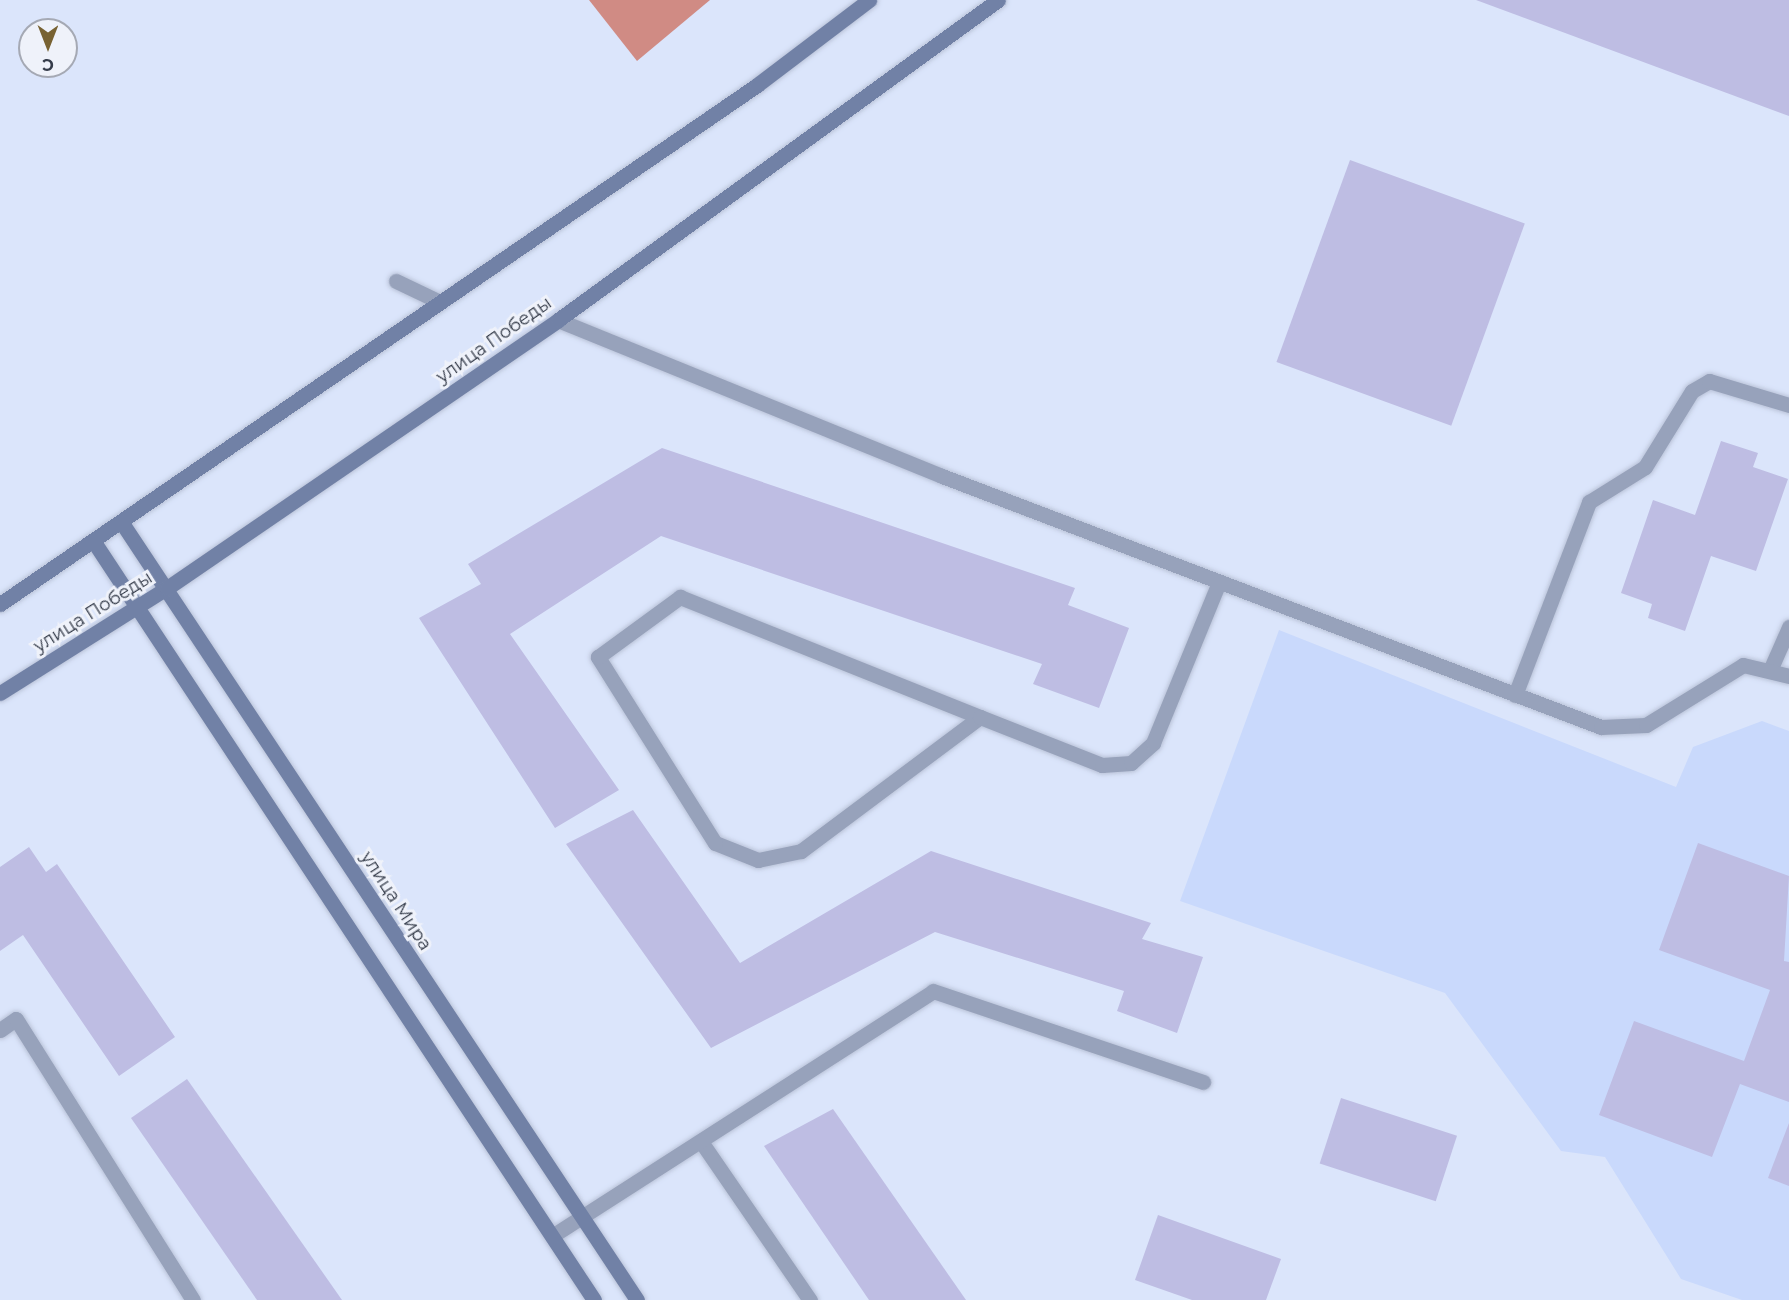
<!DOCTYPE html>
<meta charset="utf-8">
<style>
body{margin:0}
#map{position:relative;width:1789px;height:1300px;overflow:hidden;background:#dbe5fb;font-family:Montserrat,sans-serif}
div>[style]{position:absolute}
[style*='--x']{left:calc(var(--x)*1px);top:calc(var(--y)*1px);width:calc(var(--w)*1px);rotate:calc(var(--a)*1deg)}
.built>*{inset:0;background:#c9d9fc}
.forest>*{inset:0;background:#d08b84}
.building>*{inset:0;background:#bebde3;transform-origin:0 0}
.roads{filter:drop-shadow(0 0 2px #bac3d8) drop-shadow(0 0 2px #bac3d8)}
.lane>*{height:15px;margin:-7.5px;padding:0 7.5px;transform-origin:7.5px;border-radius:7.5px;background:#97a2bb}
.street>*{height:15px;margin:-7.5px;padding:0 7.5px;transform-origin:7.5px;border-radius:7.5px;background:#97a2bb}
.secondary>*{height:15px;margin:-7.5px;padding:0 7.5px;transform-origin:7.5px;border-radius:7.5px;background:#7181a6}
span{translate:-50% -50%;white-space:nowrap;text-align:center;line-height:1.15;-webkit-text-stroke:6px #eff2fa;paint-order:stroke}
.street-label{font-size:18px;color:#353c4a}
.north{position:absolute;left:18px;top:18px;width:60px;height:60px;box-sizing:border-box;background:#eff2fa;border:2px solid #a5a9b4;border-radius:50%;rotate:180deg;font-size:16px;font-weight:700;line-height:24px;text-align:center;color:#353c4a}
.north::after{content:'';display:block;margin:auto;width:21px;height:27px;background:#786232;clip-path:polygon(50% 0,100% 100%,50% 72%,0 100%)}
</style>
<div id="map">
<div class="built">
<div style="clip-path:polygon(1279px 630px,1676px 787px,1693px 747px,1762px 721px,1789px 731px,1789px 1300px,1742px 1300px,1681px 1279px,1605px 1157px,1561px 1151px,1445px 993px,1180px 901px)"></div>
</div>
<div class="forest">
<div style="clip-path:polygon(589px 0,710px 0,637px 61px)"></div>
</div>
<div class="building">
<div style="clip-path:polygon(1476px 0,1789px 0,1789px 116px)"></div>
<div style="left:1350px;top:160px;width:186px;height:215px;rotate:20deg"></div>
<div style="clip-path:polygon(1721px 441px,1758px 453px,1753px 467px,1788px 479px,1756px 571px,1711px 556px,1685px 631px,1648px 618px,1652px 604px,1621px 593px,1653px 500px,1695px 515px)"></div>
<div style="clip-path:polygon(662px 448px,1075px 588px,1068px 605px,1129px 628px,1099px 708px,1033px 684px,1042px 664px,661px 536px,510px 634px,619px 790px,555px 828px,419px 618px,481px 584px,468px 564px)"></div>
<div style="clip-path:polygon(633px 810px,740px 963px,931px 851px,1151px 923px,1142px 939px,1203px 957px,1177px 1033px,1117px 1011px,1124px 991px,935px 932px,711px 1048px,566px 844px)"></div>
<div style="clip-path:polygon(1698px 843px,1789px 876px,1784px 961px,1789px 962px,1789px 1102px,1740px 1084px,1712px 1157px,1599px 1115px,1634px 1021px,1744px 1061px,1770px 990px,1659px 950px)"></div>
<div style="clip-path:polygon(29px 847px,46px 872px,57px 864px,175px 1037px,119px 1076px,23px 935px,0 951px,0 867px)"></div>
<div style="clip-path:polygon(187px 1079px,342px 1300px,257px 1300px,131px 1118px)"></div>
<div style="left:1341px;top:1098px;width:122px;height:69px;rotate:18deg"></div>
<div style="clip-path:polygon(833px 1109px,966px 1300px,869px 1300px,764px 1146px)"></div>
<div style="clip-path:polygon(1789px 1123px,1789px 1186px,1768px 1178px)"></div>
<div style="clip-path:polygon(1158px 1215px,1281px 1259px,1266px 1300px,1192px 1300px,1135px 1280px)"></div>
</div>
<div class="roads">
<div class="lane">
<div style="--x:1771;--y:668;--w:45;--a:-66.3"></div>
<div style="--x:1515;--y:695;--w:207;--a:-69"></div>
<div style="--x:1589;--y:502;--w:66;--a:-32"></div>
<div style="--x:1645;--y:467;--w:89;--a:-58.3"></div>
<div style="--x:1692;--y:391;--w:20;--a:-30"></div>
<div style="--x:1709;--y:381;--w:84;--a:16.7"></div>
<div style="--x:980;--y:717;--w:224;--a:143.2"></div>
<div style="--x:801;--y:851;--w:44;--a:168.2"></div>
<div style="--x:758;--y:860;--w:46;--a:-158.4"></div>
<div style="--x:715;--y:843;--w:220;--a:-122.2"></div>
<div style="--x:598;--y:657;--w:102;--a:-36.2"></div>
<div style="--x:680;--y:597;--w:323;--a:21.8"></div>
<div style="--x:980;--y:717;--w:131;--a:21.5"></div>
<div style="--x:1102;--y:765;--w:29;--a:-4"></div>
<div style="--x:1131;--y:763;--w:30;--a:-42"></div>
<div style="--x:1153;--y:743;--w:174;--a:-67.7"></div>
<div style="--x:702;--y:1143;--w:191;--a:55.5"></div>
<div style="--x:552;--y:1236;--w:453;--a:-32.7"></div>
<div style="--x:933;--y:991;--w:285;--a:18.6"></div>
</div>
<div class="street">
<div style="--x:396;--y:281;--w:47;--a:25.5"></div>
<div style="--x:558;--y:320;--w:414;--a:22.1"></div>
<div style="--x:942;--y:476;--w:705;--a:20.85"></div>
<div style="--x:1601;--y:727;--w:45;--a:-2.5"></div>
<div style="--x:1646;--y:725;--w:114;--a:-31.7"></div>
<div style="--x:1743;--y:665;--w:47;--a:13.4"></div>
<div style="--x:0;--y:1030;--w:19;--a:-35"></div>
<div style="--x:16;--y:1019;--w:332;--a:57.8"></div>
</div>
<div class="secondary">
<div style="--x:122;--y:523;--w:932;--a:56.46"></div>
<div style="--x:94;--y:542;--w:908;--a:56.59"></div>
<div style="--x:0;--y:604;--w:918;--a:-34.43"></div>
<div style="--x:757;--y:85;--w:141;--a:-37.2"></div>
<div style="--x:0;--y:693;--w:197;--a:-32.2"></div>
<div style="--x:167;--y:588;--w:474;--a:-34.4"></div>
<div style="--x:558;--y:320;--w:544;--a:-36.03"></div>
</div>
</div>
<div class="street-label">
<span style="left:494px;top:340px;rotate:-35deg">улица Победы</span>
<span style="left:93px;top:612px;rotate:-32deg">улица Победы</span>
<span style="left:396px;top:901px;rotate:57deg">улица Мира</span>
</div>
<div class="north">С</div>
</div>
